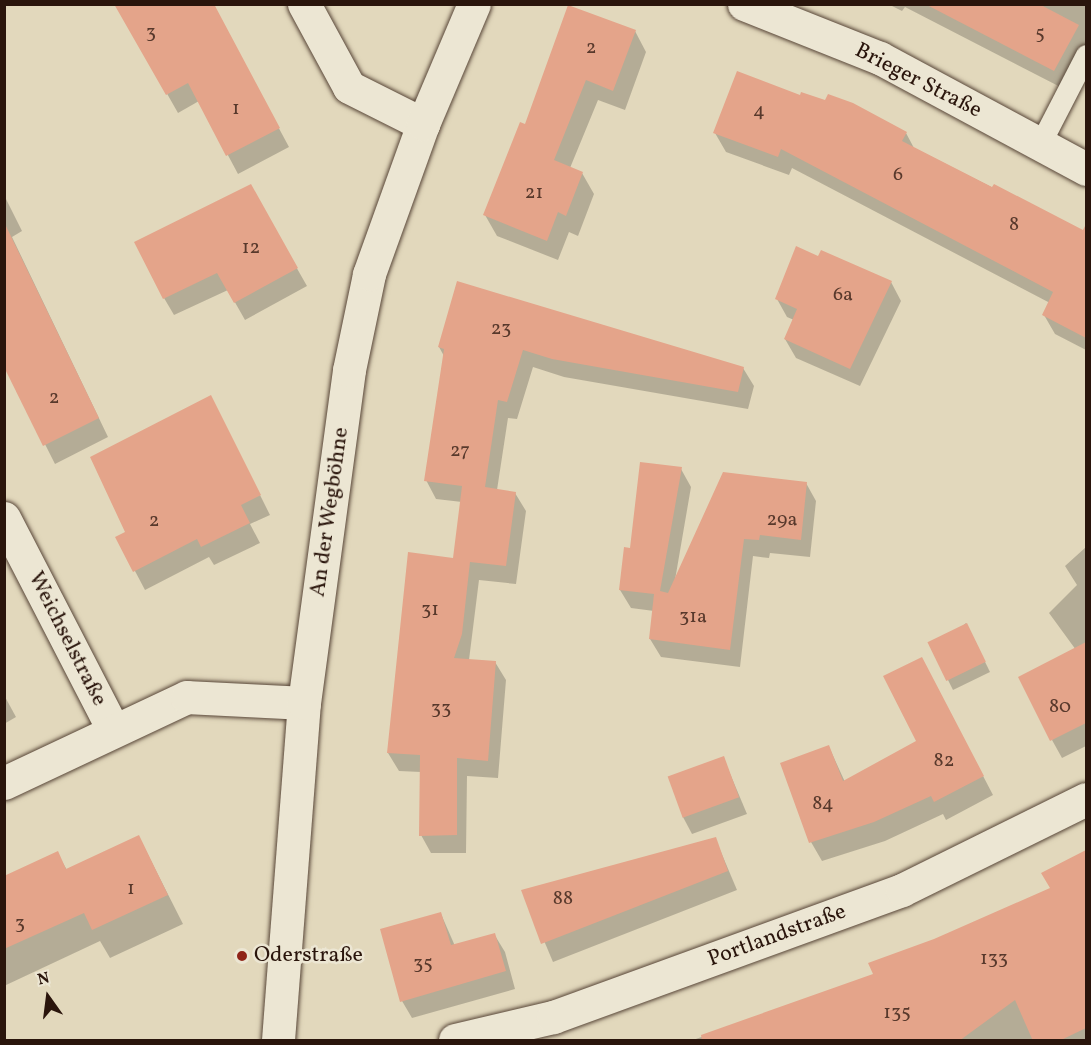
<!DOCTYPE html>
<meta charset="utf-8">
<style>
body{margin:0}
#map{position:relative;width:1091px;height:1045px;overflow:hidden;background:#e2d8bc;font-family:Vollkorn,serif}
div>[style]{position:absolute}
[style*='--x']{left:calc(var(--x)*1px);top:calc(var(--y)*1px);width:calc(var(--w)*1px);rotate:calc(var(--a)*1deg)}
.shadow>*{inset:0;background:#0003}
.building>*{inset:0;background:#e4a48a;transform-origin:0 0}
.roads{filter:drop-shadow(0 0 2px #584638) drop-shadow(0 0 2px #584638)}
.lane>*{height:21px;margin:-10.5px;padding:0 10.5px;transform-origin:10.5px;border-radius:10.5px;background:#ece6d3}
.street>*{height:33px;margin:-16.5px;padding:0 16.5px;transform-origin:16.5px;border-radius:16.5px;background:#ece6d3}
.dots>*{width:16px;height:16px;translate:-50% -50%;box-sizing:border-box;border:3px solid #ece6d3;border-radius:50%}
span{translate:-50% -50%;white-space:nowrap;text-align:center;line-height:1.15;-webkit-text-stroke:5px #ece6d3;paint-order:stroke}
.number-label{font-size:20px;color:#58392c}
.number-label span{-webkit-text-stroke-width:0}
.street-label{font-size:22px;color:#2a150c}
.poi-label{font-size:22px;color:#2a150c}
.left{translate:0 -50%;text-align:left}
.frame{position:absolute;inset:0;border:6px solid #2a150c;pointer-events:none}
.north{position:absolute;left:18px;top:967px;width:60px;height:60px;-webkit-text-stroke:4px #ece6d3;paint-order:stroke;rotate:346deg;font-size:16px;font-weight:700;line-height:24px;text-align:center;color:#2a150c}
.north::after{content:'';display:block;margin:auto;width:21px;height:27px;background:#2a150c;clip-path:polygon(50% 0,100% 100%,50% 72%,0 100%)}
</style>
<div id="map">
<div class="shadow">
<div style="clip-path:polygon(116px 4px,212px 4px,289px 147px,238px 174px,199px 101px,178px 113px)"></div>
<div style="clip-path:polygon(888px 4px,1086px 4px,1086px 67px,1072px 93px,905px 7px,902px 11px)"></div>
<div style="clip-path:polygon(635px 31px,646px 52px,625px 110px,598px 100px,570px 168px,582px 173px,594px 194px,578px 236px,569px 232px,558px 260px,497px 236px,485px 215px,526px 126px)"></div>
<div style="clip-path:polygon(715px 133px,906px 133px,914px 148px,1086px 235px,1086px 350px,1055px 334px,1044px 315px,1050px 303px,792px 168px,789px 175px,726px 152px)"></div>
<div style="clip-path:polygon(250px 186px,307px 286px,245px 320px,228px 290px,174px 315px,164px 298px)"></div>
<div style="clip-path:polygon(4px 195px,22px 231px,12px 237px,108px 437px,55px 464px,4px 363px)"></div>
<div style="clip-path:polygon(891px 282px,901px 301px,860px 386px,796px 358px,785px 339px,794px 320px,787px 317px,777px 299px)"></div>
<div style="clip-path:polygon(458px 283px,743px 368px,754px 386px,748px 409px,564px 377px,533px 367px,517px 419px,508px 418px,497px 490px,515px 493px,526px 511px,516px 584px,479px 580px,469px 660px,495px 662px,506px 680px,498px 778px,467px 776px,466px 853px,431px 853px,421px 835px,421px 772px,399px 771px,388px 753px,454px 559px,462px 502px,436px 499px,426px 480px,444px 356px,439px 347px)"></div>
<div style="clip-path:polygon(211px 397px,270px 515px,250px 524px,260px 543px,214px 565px,209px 557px,145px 590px,117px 537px,127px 532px)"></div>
<div style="clip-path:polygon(681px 469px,691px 487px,675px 580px,806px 483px,816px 501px,810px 557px,770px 553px,769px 558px,753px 556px,740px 667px,661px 657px,650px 639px,654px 611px,631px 608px,620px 590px,631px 549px)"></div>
<div style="clip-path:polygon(1086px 547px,1086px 746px,1062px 758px,1052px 740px,1076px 650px,1049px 613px,1077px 585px,1065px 566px)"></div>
<div style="clip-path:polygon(966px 623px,990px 672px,953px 690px,934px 652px)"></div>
<div style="clip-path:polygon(932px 678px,993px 795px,946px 820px,943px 814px,885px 841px,822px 861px,811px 842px,829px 747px,845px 782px,918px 742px)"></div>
<div style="clip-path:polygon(4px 695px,16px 717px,4px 724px)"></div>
<div style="clip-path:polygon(723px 757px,747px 814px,692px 834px,683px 817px)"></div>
<div style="clip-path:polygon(139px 837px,183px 924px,110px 958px,100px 941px,4px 986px,4px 877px,57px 853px,67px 870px)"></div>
<div style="clip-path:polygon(715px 838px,737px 890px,553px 962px,523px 891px)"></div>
<div style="clip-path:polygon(1086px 866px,1086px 1040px,693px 1040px,875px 975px,935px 941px,1052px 889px)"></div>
<div style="clip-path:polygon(441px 914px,455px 946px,494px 934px,505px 952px,515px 989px,412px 1018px,402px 1001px)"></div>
</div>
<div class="building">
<div style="clip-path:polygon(114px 4px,214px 4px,280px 128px,226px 156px,188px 83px,166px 95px)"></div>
<div style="clip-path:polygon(925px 4px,1039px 4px,1079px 25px,1054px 71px)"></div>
<div style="clip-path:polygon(568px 5px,636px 30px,613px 91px,586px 80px,554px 160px,583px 172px,566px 216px,558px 212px,547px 241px,483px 215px,520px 122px,525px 124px)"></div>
<div style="clip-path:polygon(737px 71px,800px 95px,801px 92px,825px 100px,828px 94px,853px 103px,907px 132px,902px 141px,992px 187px,994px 184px,1083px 230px,1086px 224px,1086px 338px,1042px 315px,1053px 292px,781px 149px,778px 157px,713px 133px)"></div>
<div style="clip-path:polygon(251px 184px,298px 268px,234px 303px,217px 273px,163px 299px,134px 242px)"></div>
<div style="clip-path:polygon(4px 222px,99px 418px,43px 446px,4px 367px)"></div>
<div style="clip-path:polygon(796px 246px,818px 256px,821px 250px,892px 281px,850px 369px,784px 339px,797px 309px,775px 299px)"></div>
<div style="clip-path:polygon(457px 281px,744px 367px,738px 392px,552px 359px,523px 350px,507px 402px,498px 400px,485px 487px,516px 492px,506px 566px,470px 562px,462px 634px,454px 658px,496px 661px,488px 761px,457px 758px,457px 835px,419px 836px,420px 755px,387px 753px,408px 552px,453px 558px,462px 486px,424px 481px,444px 349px,438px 347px)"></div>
<div style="clip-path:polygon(211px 395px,261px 495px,241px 505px,250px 523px,201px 547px,197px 539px,133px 572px,115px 537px,125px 532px,90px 457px)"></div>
<div style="clip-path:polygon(640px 462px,682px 467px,660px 591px,668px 593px,723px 472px,807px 482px,801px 540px,760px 535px,759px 540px,744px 539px,730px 650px,649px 639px,654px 594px,619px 590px,624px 547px,630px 548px)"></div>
<div style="left:967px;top:623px;width:43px;height:44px;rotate:64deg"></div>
<div style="clip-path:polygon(1086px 642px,1086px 723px,1050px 741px,1018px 677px)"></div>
<div style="clip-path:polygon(922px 657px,984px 776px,934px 802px,931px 796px,874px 822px,809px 843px,780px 763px,829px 745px,843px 781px,916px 741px,883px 676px)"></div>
<div style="left:724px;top:756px;width:44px;height:60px;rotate:70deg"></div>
<div style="clip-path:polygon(139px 835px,168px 895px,92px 930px,84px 913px,4px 949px,4px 876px,58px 851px,66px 869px)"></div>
<div style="clip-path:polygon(716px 837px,728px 871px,541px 944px,521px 890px)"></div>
<div style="clip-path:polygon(1086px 850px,1086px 1028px,1059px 1041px,1033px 1041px,1015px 1000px,959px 1041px,702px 1041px,701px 1035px,873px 974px,868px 963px,934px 939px,1050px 888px,1041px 873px)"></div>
<div style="clip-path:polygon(441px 912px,451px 945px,495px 933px,506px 971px,400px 1002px,380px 929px)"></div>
</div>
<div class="roads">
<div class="lane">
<div style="--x:1040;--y:144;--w:100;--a:-62.7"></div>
</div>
<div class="street">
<div style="--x:304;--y:4;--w:94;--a:61.5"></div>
<div style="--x:349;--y:87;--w:83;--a:26.6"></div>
<div style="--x:744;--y:4;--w:146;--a:21.7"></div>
<div style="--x:880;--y:58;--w:234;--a:28.3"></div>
<div style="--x:4;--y:518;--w:237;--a:62.7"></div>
<div style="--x:4;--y:783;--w:202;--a:-25.2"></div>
<div style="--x:187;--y:697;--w:117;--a:2.9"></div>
<div style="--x:278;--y:1040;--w:338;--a:-85.6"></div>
<div style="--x:304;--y:703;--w:336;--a:-82.3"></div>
<div style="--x:349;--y:370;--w:98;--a:-78.2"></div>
<div style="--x:369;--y:274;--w:159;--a:-70.2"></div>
<div style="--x:423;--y:124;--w:130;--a:-67"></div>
<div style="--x:455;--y:1040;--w:101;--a:-13.2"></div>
<div style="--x:553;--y:1017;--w:371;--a:-20"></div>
<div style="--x:902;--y:890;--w:205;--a:-26.3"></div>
</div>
</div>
<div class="dots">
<div style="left:242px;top:956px;background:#8f2418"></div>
</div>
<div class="number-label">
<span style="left:151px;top:33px">3</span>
<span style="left:1040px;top:34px">5</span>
<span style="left:591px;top:48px">2</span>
<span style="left:236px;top:109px">1</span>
<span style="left:759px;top:111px">4</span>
<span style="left:898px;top:175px">6</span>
<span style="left:534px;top:193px">21</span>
<span style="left:1014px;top:225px">8</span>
<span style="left:251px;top:248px">12</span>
<span style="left:843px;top:295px">6a</span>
<span style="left:501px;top:329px">23</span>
<span style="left:54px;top:398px">2</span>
<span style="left:460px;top:451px">27</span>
<span style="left:782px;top:520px">29a</span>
<span style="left:154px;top:521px">2</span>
<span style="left:430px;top:610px">31</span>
<span style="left:693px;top:617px">31a</span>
<span style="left:1060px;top:707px">80</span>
<span style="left:441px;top:709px">33</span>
<span style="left:944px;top:761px">82</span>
<span style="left:823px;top:804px">84</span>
<span style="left:131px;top:889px">1</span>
<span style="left:563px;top:899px">88</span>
<span style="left:20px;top:924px">3</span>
<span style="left:994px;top:959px">133</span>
<span style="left:423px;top:964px">35</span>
<span style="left:897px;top:1013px">135</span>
</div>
<div class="street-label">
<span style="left:918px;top:81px;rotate:27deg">Brieger Straße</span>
<span style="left:330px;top:512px;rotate:-82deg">An der Wegböhne</span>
<span style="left:67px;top:639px;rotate:63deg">Weichselstraße</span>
<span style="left:777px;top:936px;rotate:-20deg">Portlandstraße</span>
</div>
<div class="poi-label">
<span class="left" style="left:254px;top:956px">Oderstraße</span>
</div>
<div class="frame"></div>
<div class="north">N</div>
</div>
